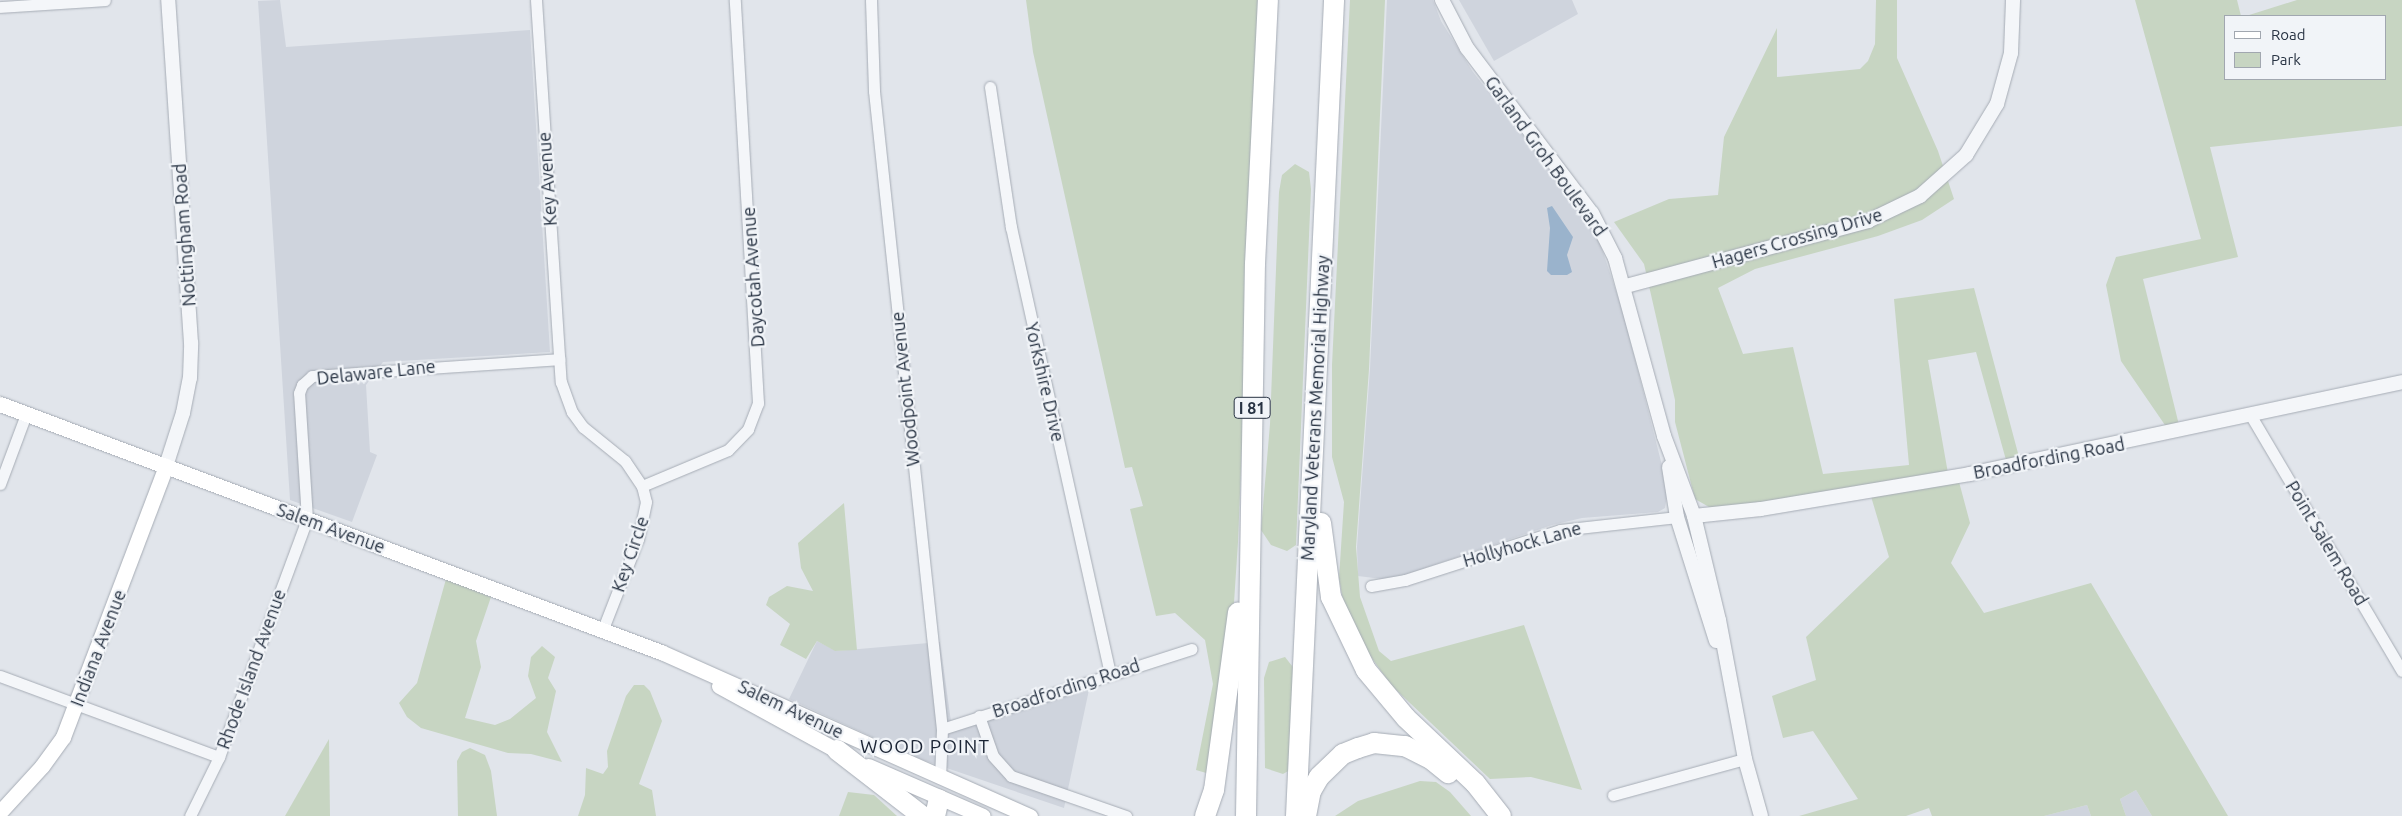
<!DOCTYPE html>
<style>
body{margin:0}
#map{position:relative;width:2402px;height:816px;overflow:hidden;background:#e1e5eb;font-family:Ubuntu,sans-serif}
div>[style]{position:absolute}
[style*='--x']{left:calc(var(--x)*1px);top:calc(var(--y)*1px);width:calc(var(--w)*1px);rotate:calc(var(--a)*1deg)}
.built>*{inset:0;background:#cfd4dd}
.green>*{inset:0;background:#c7d5c2}
.water>*{inset:0;background:#9ab3cc}
.roads{filter:drop-shadow(0 0 1px #a6acb5) drop-shadow(0 0 1px #a6acb5)}
.minor>*{height:11px;margin:-5.5px;padding:0 5.5px;transform-origin:5.5px;border-radius:5.5px;background:#f4f6f9}
.tertiary>*{height:14px;margin:-7px;padding:0 7px;transform-origin:7px;border-radius:7px;background:#f4f6f9}
.secondary>*{height:15px;margin:-7.5px;padding:0 7.5px;transform-origin:7.5px;border-radius:7.5px;background:#fff}
.motorway>*{height:20px;margin:-10px;padding:0 10px;transform-origin:10px;border-radius:10px;background:#fff}
span{translate:-50% -50%;white-space:nowrap;text-align:center;line-height:1.15;-webkit-text-stroke:4.5px #f1f4f8;paint-order:stroke}
.shield-label span{padding:1px 4px;background:#f1f4f8;border:1px solid;border-radius:4px;-webkit-text-stroke-width:0}
.shield-label{font-size:16px;color:#283343;font-weight:700}
.street-label{font-size:18px;color:#283343}
.neighbourhood-label{font-size:19px;color:#1b2434;letter-spacing:1px}
.legend{position:absolute;left:2224px;top:15px;width:162px;height:65px;box-sizing:border-box;background:#f1f4f8;border:1px solid #a1a7b0;margin:0;padding:6px 9px;list-style:none;font-size:15px;color:#283343}
.legend li{display:flex;align-items:center;gap:10px;height:25px}
.legend b{width:25px;border:1px solid #a1a7b0}
</style>
<div id="map">
<div class="built">
<div style="clip-path:polygon(280px 0,286px 47px,530px 30px,550px 352px,383px 362px,366px 385px,370px 452px,377px 455px,352px 522px,290px 500px,258px 1px)"></div>
<div style="clip-path:polygon(1387px 0,1433px 0,1441px 21px,1473px 72px,1571px 197px,1600px 243px,1623px 312px,1668px 489px,1665px 508px,1658px 512px,1582px 518px,1552px 525px,1390px 580px,1358px 576px,1357px 547px,1370px 369px)"></div>
<div style="clip-path:polygon(1459px 0,1572px 0,1578px 14px,1494px 61px)"></div>
<div style="clip-path:polygon(817px 641px,836px 651px,940px 642px,952px 729px,1090px 685px,1064px 808px,923px 760px,789px 699px)"></div>
<div style="clip-path:polygon(2136px 790px,2152px 816px,2126px 816px,2120px 799px)"></div>
<div style="clip-path:polygon(2087px 805px,2091px 816px,2044px 816px)"></div>
</div>
<div class="green">
<div style="clip-path:polygon(1026px 0,1260px 0,1238px 542px,1232px 633px,1213px 775px,1196px 770px,1213px 684px,1205px 640px,1175px 613px,1156px 616px,1130px 509px,1143px 506px,1132px 467px,1125px 468px,1033px 52px)"></div>
<div style="clip-path:polygon(1350px 0,1385px 0,1369px 369px,1356px 547px,1360px 597px,1379px 651px,1391px 661px,1524px 625px,1582px 790px,1531px 777px,1490px 779px,1391px 685px,1361px 643px,1343px 601px,1339px 578px,1344px 502px,1332px 457px,1332px 365px)"></div>
<div style="clip-path:polygon(1876px 0,1897px 0,1897px 58px,1938px 151px,1954px 199px,1922px 220px,1878px 236px,1755px 269px,1718px 288px,1743px 354px,1793px 347px,1823px 474px,1909px 465px,1894px 299px,1974px 288px,2019px 457px,2006px 460px,1976px 352px,1928px 360px,1949px 479px,1958px 478px,1970px 523px,1951px 563px,1984px 613px,2091px 583px,2228px 816px,2152px 816px,2136px 790px,2120px 799px,2126px 816px,2091px 816px,2087px 805px,2044px 816px,1932px 816px,1929px 808px,1906px 816px,1799px 816px,1858px 799px,1813px 731px,1783px 738px,1772px 696px,1816px 680px,1806px 637px,1889px 557px,1870px 493px,1725px 516px,1695px 499px,1675px 422px,1675px 400px,1644px 264px,1614px 222px,1669px 199px,1718px 195px,1724px 137px,1777px 28px,1777px 77px,1860px 69px,1868px 61px,1875px 44px)"></div>
<div style="clip-path:polygon(2135px 0,2237px 0,2241px 16px,2226px 16px,2226px 79px,2386px 79px,2386px 16px,2246px 16px,2297px 0,2402px 0,2402px 126px,2210px 147px,2238px 257px,2143px 279px,2179px 425px,2167px 428px,2121px 361px,2106px 285px,2116px 257px,2201px 239px)"></div>
<div style="clip-path:polygon(1295px 164px,1309px 172px,1311px 189px,1296px 545px,1287px 551px,1271px 545px,1261px 530px,1270px 424px,1279px 192px,1282px 175px)"></div>
<div style="clip-path:polygon(844px 503px,857px 650px,835px 651px,817px 641px,806px 659px,780px 645px,790px 624px,766px 605px,769px 597px,787px 586px,813px 591px,801px 568px,798px 543px)"></div>
<div style="clip-path:polygon(446px 579px,491px 597px,476px 641px,481px 667px,465px 718px,495px 725px,510px 719px,536px 698px,528px 676px,531px 657px,542px 646px,555px 657px,548px 678px,556px 691px,547px 732px,562px 762px,531px 754px,508px 753px,421px 728px,407px 717px,399px 703px,417px 683px)"></div>
<div style="clip-path:polygon(1285px 657px,1296px 671px,1290px 770px,1283px 774px,1265px 768px,1264px 678px,1269px 662px)"></div>
<div style="clip-path:polygon(634px 685px,644px 685px,650px 691px,662px 721px,639px 784px,652px 790px,656px 816px,578px 816px,585px 795px,586px 768px,603px 774px,608px 767px,607px 751px,626px 696px)"></div>
<div style="clip-path:polygon(329px 739px,330px 816px,285px 816px)"></div>
<div style="clip-path:polygon(470px 748px,485px 755px,491px 771px,497px 816px,458px 816px,457px 761px,462px 752px)"></div>
<div style="clip-path:polygon(1420px 781px,1436px 782px,1450px 792px,1471px 816px,1335px 816px,1358px 801px)"></div>
<div style="clip-path:polygon(848px 792px,874px 795px,897px 816px,839px 816px)"></div>
</div>
<div class="water">
<div style="clip-path:polygon(1552px 206px,1573px 237px,1567px 255px,1572px 272px,1567px 275px,1551px 275px,1547px 271px,1550px 228px,1547px 208px)"></div>
</div>
<div class="roads">
<div class="minor">
<div style="--x:536;--y:0;--w:383;--a:86.3"></div>
<div style="--x:561;--y:382;--w:32;--a:70"></div>
<div style="--x:572;--y:412;--w:19;--a:54"></div>
<div style="--x:583;--y:427;--w:54;--a:39"></div>
<div style="--x:625;--y:461;--w:30;--a:56"></div>
<div style="--x:642;--y:486;--w:16;--a:76"></div>
<div style="--x:646;--y:502;--w:38;--a:102"></div>
<div style="--x:638;--y:539;--w:97;--a:111.3"></div>
<div style="--x:871;--y:0;--w:91;--a:88.1"></div>
<div style="--x:874;--y:91;--w:642;--a:83.92"></div>
<div style="--x:942;--y:729;--w:49;--a:92.3"></div>
<div style="--x:0;--y:7;--w:105;--a:-3.8"></div>
<div style="--x:990;--y:87;--w:142;--a:81.5"></div>
<div style="--x:1011;--y:227;--w:458;--a:77.5"></div>
<div style="--x:2251;--y:416;--w:296;--a:59.4"></div>
<div style="--x:0;--y:484;--w:75;--a:-69.6"></div>
<div style="--x:642;--y:486;--w:93;--a:-22.7"></div>
<div style="--x:728;--y:450;--w:29;--a:-46"></div>
<div style="--x:748;--y:429;--w:28;--a:-69"></div>
<div style="--x:758;--y:403;--w:404;--a:-93.3"></div>
<div style="--x:1371;--y:586;--w:35;--a:-10"></div>
<div style="--x:1405;--y:580;--w:163;--a:-17.9"></div>
<div style="--x:1560;--y:530;--w:118;--a:-6.3"></div>
<div style="--x:0;--y:676;--w:233;--a:20.3"></div>
<div style="--x:979;--y:716;--w:42;--a:70.7"></div>
<div style="--x:993;--y:756;--w:27;--a:48"></div>
<div style="--x:1011;--y:776;--w:122;--a:19.2"></div>
<div style="--x:942;--y:729;--w:262;--a:-17.8"></div>
<div style="--x:1613;--y:795;--w:137;--a:-15.3"></div>
<div style="--x:190;--y:816;--w:66;--a:-63.8"></div>
<div style="--x:219;--y:757;--w:254;--a:-69.7"></div>
<div style="--x:307;--y:519;--w:126;--a:-93.6"></div>
<div style="--x:299;--y:393;--w:9;--a:-69"></div>
<div style="--x:302;--y:385;--w:13;--a:-42"></div>
<div style="--x:312;--y:376;--w:248;--a:-3.9"></div>
</div>
<div class="tertiary">
<div style="--x:1442;--y:0;--w:54;--a:62.5"></div>
<div style="--x:1467;--y:48;--w:207;--a:52.9"></div>
<div style="--x:1592;--y:213;--w:51;--a:62.9"></div>
<div style="--x:1615;--y:258;--w:185;--a:74.6"></div>
<div style="--x:1664;--y:436;--w:85;--a:69.4"></div>
<div style="--x:1694;--y:516;--w:107;--a:76.5"></div>
<div style="--x:1719;--y:620;--w:141;--a:79.4"></div>
<div style="--x:1745;--y:759;--w:59;--a:74.3"></div>
<div style="--x:1626;--y:286;--w:251;--a:-15"></div>
<div style="--x:1868;--y:221;--w:58;--a:-25.7"></div>
<div style="--x:1920;--y:196;--w:62;--a:-41.7"></div>
<div style="--x:1966;--y:155;--w:60;--a:-58.7"></div>
<div style="--x:1997;--y:104;--w:53;--a:-74.6"></div>
<div style="--x:2011;--y:53;--w:53;--a:-87.8"></div>
<div style="--x:166;--y:466;--w:56;--a:-72.2"></div>
<div style="--x:183;--y:413;--w:36;--a:-79"></div>
<div style="--x:190;--y:378;--w:35;--a:-88"></div>
<div style="--x:191;--y:343;--w:344;--a:-93.8"></div>
<div style="--x:1669;--y:467;--w:51;--a:80.9"></div>
<div style="--x:1677;--y:517;--w:130;--a:72.5"></div>
<div style="--x:1694;--y:516;--w:67;--a:-6"></div>
<div style="--x:1761;--y:509;--w:212;--a:-9.5"></div>
<div style="--x:1970;--y:474;--w:442;--a:-12"></div>
</div>
<div class="secondary">
<div style="--x:0;--y:404;--w:706;--a:20.57"></div>
<div style="--x:661;--y:652;--w:404;--a:24"></div>
<div style="--x:719;--y:686;--w:144;--a:28.7"></div>
<div style="--x:868;--y:766;--w:125;--a:23.5"></div>
<div style="--x:0;--y:812;--w:62;--a:-47.6"></div>
<div style="--x:42;--y:766;--w:36;--a:-54"></div>
<div style="--x:63;--y:737;--w:290;--a:-69.2"></div>
</div>
<div class="motorway">
<div style="--x:1321;--y:523;--w:75;--a:82.3"></div>
<div style="--x:1331;--y:597;--w:81;--a:64.4"></div>
<div style="--x:1366;--y:670;--w:62;--a:50.2"></div>
<div style="--x:1406;--y:718;--w:95;--a:43.3"></div>
<div style="--x:1475;--y:783;--w:42;--a:51.8"></div>
<div style="--x:837;--y:750;--w:108;--a:37.8"></div>
<div style="--x:935;--y:816;--w:17;--a:-77"></div>
<div style="--x:1205;--y:816;--w:28;--a:-71"></div>
<div style="--x:1214;--y:790;--w:179;--a:-82.3"></div>
<div style="--x:1246;--y:816;--w:552;--a:-89.07"></div>
<div style="--x:1255;--y:264;--w:264;--a:-87.2"></div>
<div style="--x:1296;--y:816;--w:817;--a:-87.33"></div>
<div style="--x:1306;--y:816;--w:25;--a:-79"></div>
<div style="--x:1311;--y:791;--w:16;--a:-60"></div>
<div style="--x:1319;--y:777;--w:33;--a:-44"></div>
<div style="--x:1343;--y:754;--w:16;--a:-22"></div>
<div style="--x:1358;--y:748;--w:17;--a:-17"></div>
<div style="--x:1374;--y:743;--w:31;--a:6"></div>
<div style="--x:1405;--y:746;--w:30;--a:27"></div>
<div style="--x:1432;--y:760;--w:21;--a:39"></div>
</div>
</div>
<div class="shield-label">
<span style="left:1252px;top:408px">I 81</span>
</div>
<div class="street-label">
<span style="left:1546px;top:156px;rotate:54deg">Garland Groh Boulevard</span>
<span style="left:547px;top:179px;rotate:-94deg">Key Avenue</span>
<span style="left:184px;top:235px;rotate:-94deg">Nottingham Road</span>
<span style="left:1797px;top:238px;rotate:-16deg">Hagers Crossing Drive</span>
<span style="left:753px;top:277px;rotate:-94deg">Daycotah Avenue</span>
<span style="left:376px;top:372px;rotate:-6deg">Delaware Lane</span>
<span style="left:1045px;top:382px;rotate:77deg">Yorkshire Drive</span>
<span style="left:905px;top:389px;rotate:-96deg">Woodpoint Avenue</span>
<span style="left:1315px;top:408px;rotate:-87deg">Maryland Veterans Memorial Highway</span>
<span style="left:2049px;top:458px;rotate:-11deg">Broadfording Road</span>
<span style="left:331px;top:528px;rotate:20deg">Salem Avenue</span>
<span style="left:2327px;top:543px;rotate:59deg">Point Salem Road</span>
<span style="left:1522px;top:544px;rotate:-16deg">Hollyhock Lane</span>
<span style="left:630px;top:554px;rotate:-71deg">Key Circle</span>
<span style="left:98px;top:648px;rotate:-69deg">Indiana Avenue</span>
<span style="left:251px;top:669px;rotate:-70deg">Rhode Island Avenue</span>
<span style="left:1066px;top:688px;rotate:-18deg">Broadfording Road</span>
<span style="left:791px;top:709px;rotate:25deg">Salem Avenue</span>
</div>
<div class="neighbourhood-label">
<span style="left:925px;top:747px">WOOD POINT</span>
</div>
<ul class="legend">
<li><b style="height:6px;background:#fff"></b>Road</li>
<li><b style="height:14px;background:#c7d5c2"></b>Park</li>
</ul>
</div>
